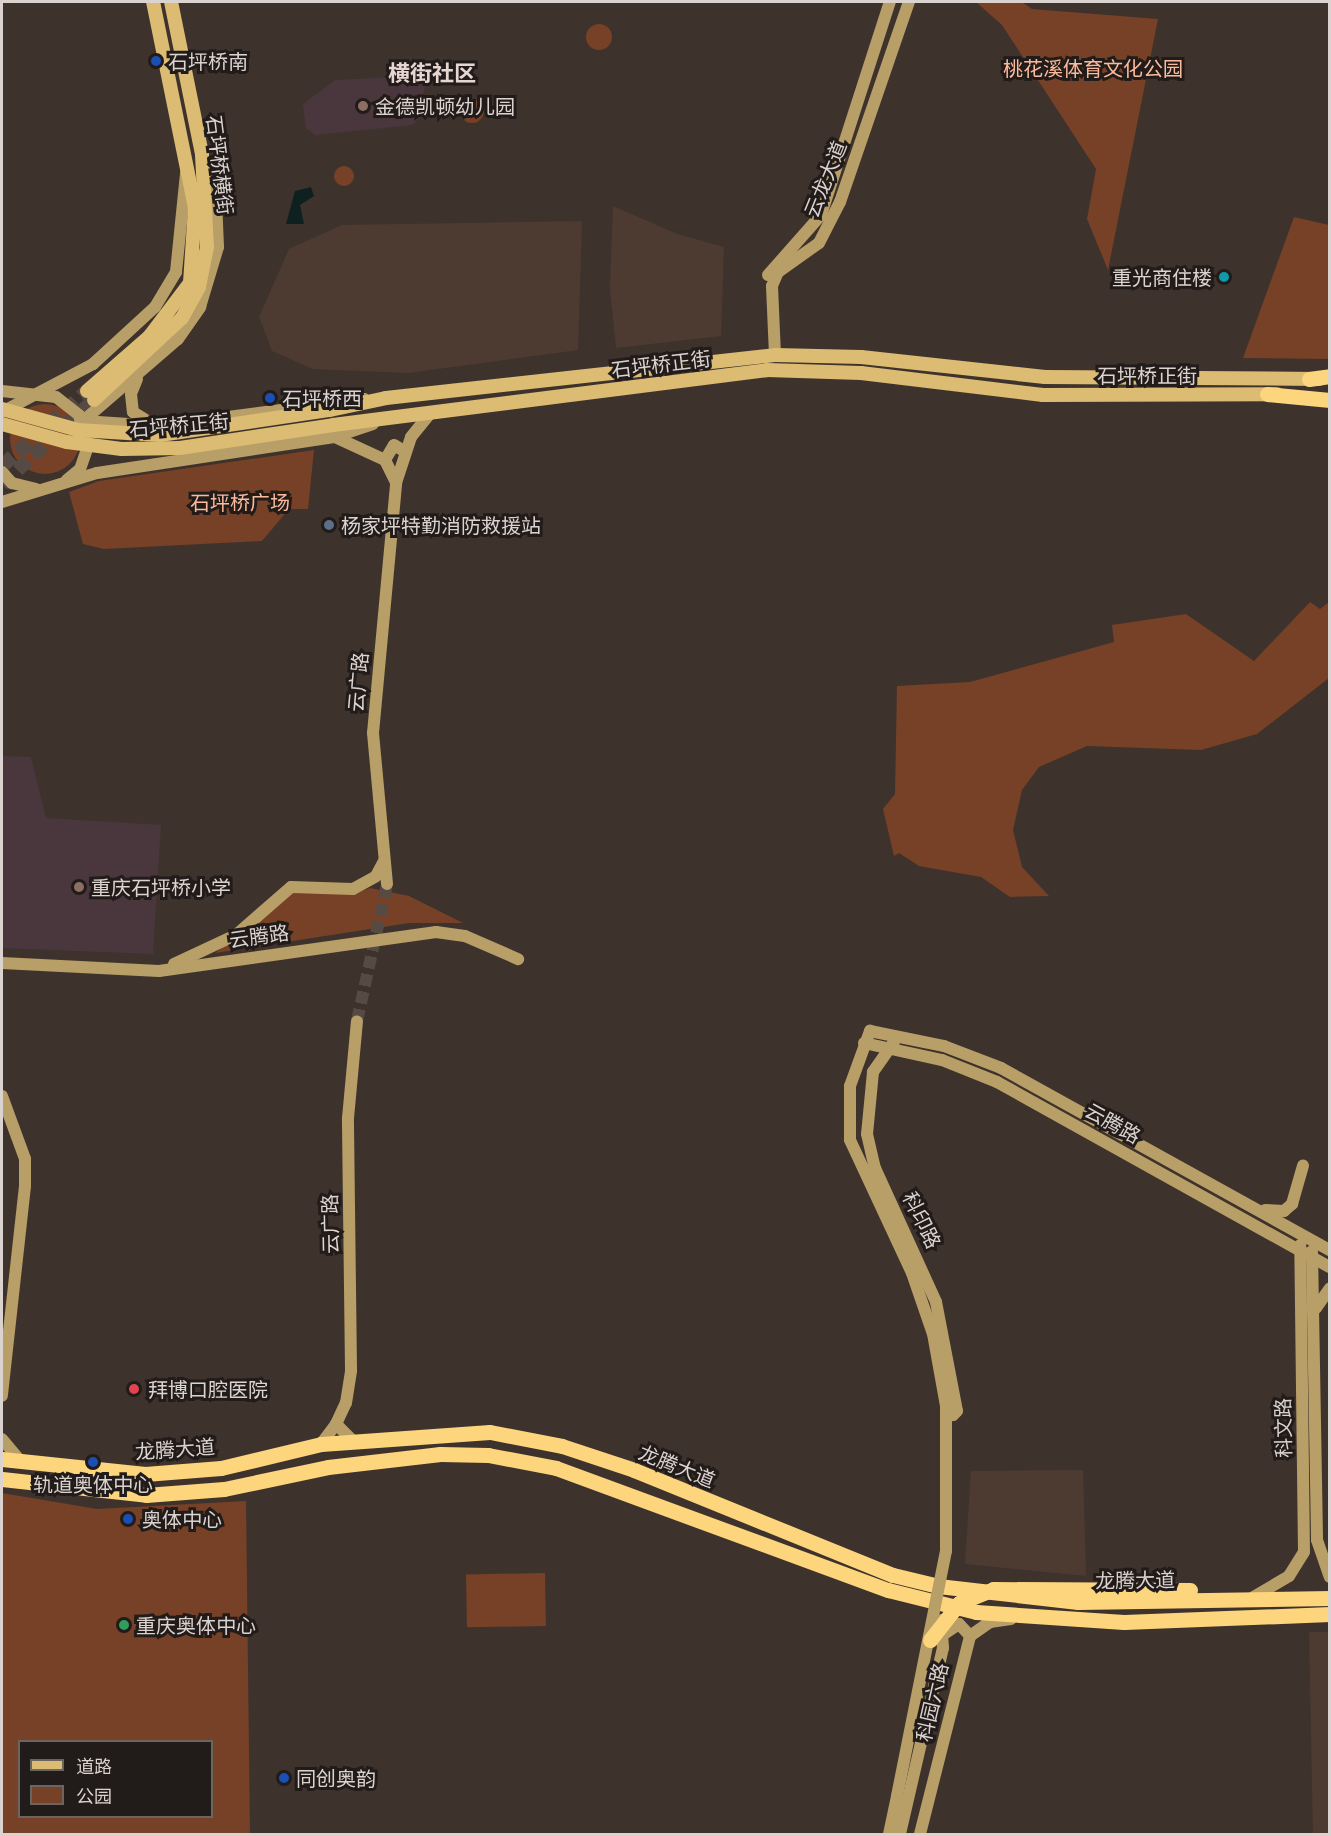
<!DOCTYPE html>
<meta charset="utf-8">
<style>
body{margin:0}
#map{position:relative;width:1331px;height:1836px;overflow:hidden;background:#3e322d;font-family:Manrope,"Noto Sans SC",sans-serif}
div>[style]{position:absolute}
[style*='--x']{left:calc(var(--x)*1px);top:calc(var(--y)*1px);width:calc(var(--w)*1px);rotate:calc(var(--a)*1deg)}
.built>*{inset:0;background:#4d3b32}
.education>*{inset:0;background:#4a373e}
.green>*{inset:0;background:#764126;transform-origin:0 0}
.round{border-radius:50%}
.water>*{inset:0;background:#0f2020}
.secondary-tunnel>*{height:12px;margin-top:-6px;transform-origin:0;background:repeating-linear-gradient(90deg,#564a45 0 12px,transparent 0 18px)}
.primary-tunnel>*{height:14px;margin-top:-7px;transform-origin:0;background:repeating-linear-gradient(90deg,#564a45 0 14px,transparent 0 21px)}
.secondary>*{height:12px;margin:-6px;padding:0 6px;transform-origin:6px;border-radius:6px;background:#b89e67}
.primary>*{height:14px;margin:-7px;padding:0 7px;transform-origin:7px;border-radius:7px;background:#dcbb73}
.highway>*{height:15px;margin:-7.5px;padding:0 7.5px;transform-origin:7.5px;border-radius:7.5px;background:#fdd57d}
.secondary-bridge>*{height:12px;margin:-6px;padding:0 6px;transform-origin:6px;border-radius:6px;background:#b89e67}
.primary-bridge>*{height:14px;margin:-7px;padding:0 7px;transform-origin:7px;border-radius:7px;background:#dcbb73}
.highway-bridge>*{height:15px;margin:-7.5px;padding:0 7.5px;transform-origin:7.5px;border-radius:7.5px;background:#fdd57d}
.dots>*{width:16px;height:16px;translate:-50% -50%;box-sizing:border-box;border:3px solid #211b19;border-radius:50%}
span{translate:-50% -50%;white-space:nowrap;text-align:center;line-height:1.15;-webkit-text-stroke:6px #211b19;paint-order:stroke}
.poi-label{font-size:20px;color:#dbd3d0}
.left{translate:0 -50%;text-align:left}
.right{translate:-100% -50%;text-align:right}
.park-label{font-size:20px;color:#fbba9b}
.street-label{font-size:20px;color:#dbd3d0}
.quarter-label{font-size:22px;color:#e6d6cf;font-weight:700}
.frame{position:absolute;inset:0;border:3px solid #dbd3d0;pointer-events:none}
.legend{position:absolute;left:18px;top:1740px;width:195px;height:78px;box-sizing:border-box;background:#211b19;border:2px solid #6b6562;margin:0;padding:8px 10px;list-style:none;font-size:18px;color:#dbd3d0}
.legend li{display:flex;align-items:center;gap:12px;height:30px}
.legend b{width:30px;border:2px solid #6b6562}
</style>
<div id="map">
<div class="built">
<div style="clip-path:polygon(613px 206px,677px 234px,724px 247px,721px 336px,616px 348px,610px 289px)"></div>
<div style="clip-path:polygon(582px 221px,578px 350px,408px 373px,313px 369px,272px 351px,259px 317px,289px 249px,342px 225px)"></div>
<div style="clip-path:polygon(1083px 1470px,1086px 1576px,965px 1564px,971px 1471px)"></div>
<div style="clip-path:polygon(1309px 1632px,1329px 1632px,1329px 1834px,1313px 1834px)"></div>
</div>
<div class="education">
<div style="clip-path:polygon(417px 76px,425px 83px,422px 115px,413px 125px,315px 135px,306px 128px,303px 104px,335px 80px)"></div>
<div style="clip-path:polygon(2px 756px,31px 757px,46px 818px,161px 825px,153px 954px,2px 948px)"></div>
</div>
<div class="green">
<div style="clip-path:polygon(976px 2px,1022px 2px,1032px 9px,1158px 19px,1108px 270px,1087px 219px,1096px 169px,1002px 25px)"></div>
<div class="round" style="left:586px;top:24px;width:26px;height:26px"></div>
<div class="round" style="left:460px;top:99px;width:24px;height:24px"></div>
<div class="round" style="left:334px;top:166px;width:20px;height:20px"></div>
<div style="clip-path:polygon(1294px 217px,1329px 225px,1329px 359px,1243px 358px)"></div>
<div class="round" style="left:10px;top:404px;width:70px;height:70px"></div>
<div style="clip-path:polygon(314px 450px,308px 509px,289px 509px,262px 541px,104px 549px,83px 544px,69px 492px,99px 481px)"></div>
<div style="clip-path:polygon(1310px 602px,1320px 609px,1329px 602px,1329px 678px,1257px 734px,1201px 750px,1087px 746px,1039px 767px,1022px 790px,1013px 830px,1022px 867px,1049px 896px,1010px 897px,981px 877px,919px 866px,899px 853px,894px 856px,883px 809px,895px 794px,897px 686px,970px 682px,1114px 642px,1112px 625px,1186px 614px,1254px 661px)"></div>
<div style="clip-path:polygon(370px 888px,409px 896px,463px 923px,409px 923px,215px 953px,292px 893px,353px 894px)"></div>
<div style="clip-path:polygon(evenodd,2px 1493px,97px 1509px,246px 1501px,250px 1834px,2px 1834px,2px 1493px,20px 1742px,212px 1742px,212px 1816px,20px 1816px,20px 1742px)"></div>
<div style="left:545px;top:1573px;width:53px;height:79px;rotate:89deg"></div>
</div>
<div class="water">
<div style="clip-path:polygon(311px 187px,314px 196px,300px 205px,304px 224px,286px 224px,295px 191px)"></div>
</div>
<div class="secondary-tunnel">
<div style="--x:357;--y:1021;--w:140;--a:-77.6"></div>
</div>
<div class="primary-tunnel">
<div style="--x:2;--y:466;--w:113;--a:-41.4"></div>
<div style="--x:2;--y:484;--w:125;--a:-42.4"></div>
</div>
<div class="secondary">
<div style="--x:768;--y:275;--w:80;--a:-48.5"></div>
<div style="--x:821;--y:215;--w:224;--a:-72.1"></div>
<div style="--x:775;--y:355;--w:69;--a:-92.5"></div>
<div style="--x:772;--y:286;--w:15;--a:-67"></div>
<div style="--x:778;--y:272;--w:50;--a:-35.3"></div>
<div style="--x:819;--y:243;--w:46;--a:-62.9"></div>
<div style="--x:840;--y:202;--w:212;--a:-71"></div>
<div style="--x:137;--y:379;--w:16;--a:112"></div>
<div style="--x:131;--y:394;--w:18;--a:84"></div>
<div style="--x:133;--y:412;--w:22;--a:32"></div>
<div style="--x:2;--y:391;--w:54;--a:6.3"></div>
<div style="--x:56;--y:397;--w:29;--a:38"></div>
<div style="--x:79;--y:415;--w:35;--a:77"></div>
<div style="--x:87;--y:449;--w:21;--a:109"></div>
<div style="--x:80;--y:469;--w:17;--a:140"></div>
<div style="--x:2;--y:412;--w:103;--a:-27.8"></div>
<div style="--x:93;--y:364;--w:84;--a:-42.6"></div>
<div style="--x:155;--y:307;--w:41;--a:-59"></div>
<div style="--x:176;--y:272;--w:100;--a:-84.2"></div>
<div style="--x:83;--y:421;--w:125;--a:-40.8"></div>
<div style="--x:178;--y:339;--w:39;--a:-55"></div>
<div style="--x:200;--y:307;--w:63;--a:-73.3"></div>
<div style="--x:218;--y:247;--w:48;--a:-92.4"></div>
<div style="--x:216;--y:199;--w:34;--a:-107"></div>
<div style="--x:83;--y:421;--w:76;--a:3.8"></div>
<div style="--x:159;--y:426;--w:207;--a:-7.5"></div>
<div style="--x:335;--y:437;--w:55;--a:24.7"></div>
<div style="--x:385;--y:460;--w:25;--a:64"></div>
<div style="--x:396;--y:483;--w:48;--a:-71.9"></div>
<div style="--x:411;--y:437;--w:32;--a:-51"></div>
<div style="--x:385;--y:460;--w:17;--a:-59"></div>
<div style="--x:394;--y:445;--w:12;--a:31"></div>
<div style="--x:2;--y:472;--w:15;--a:48"></div>
<div style="--x:12;--y:483;--w:25;--a:14"></div>
<div style="--x:2;--y:502;--w:99;--a:-17"></div>
<div style="--x:97;--y:473;--w:240;--a:-8.6"></div>
<div style="--x:334;--y:437;--w:41;--a:-18.4"></div>
<div style="--x:387;--y:884;--w:152;--a:-95.3"></div>
<div style="--x:373;--y:733;--w:251;--a:-84.7"></div>
<div style="--x:2;--y:963;--w:157;--a:2.9"></div>
<div style="--x:159;--y:971;--w:280;--a:-8"></div>
<div style="--x:436;--y:932;--w:29;--a:8"></div>
<div style="--x:465;--y:936;--w:58;--a:23.5"></div>
<div style="--x:174;--y:964;--w:68;--a:-25.1"></div>
<div style="--x:236;--y:935;--w:73;--a:-41.1"></div>
<div style="--x:291;--y:887;--w:62;--a:1.8"></div>
<div style="--x:353;--y:889;--w:26;--a:-29"></div>
<div style="--x:376;--y:876;--w:17;--a:-62"></div>
<div style="--x:894;--y:1042;--w:37;--a:125"></div>
<div style="--x:873;--y:1072;--w:62;--a:95.5"></div>
<div style="--x:867;--y:1134;--w:35;--a:77"></div>
<div style="--x:875;--y:1168;--w:147;--a:65.5"></div>
<div style="--x:936;--y:1302;--w:111;--a:79.1"></div>
<div style="--x:957;--y:1411;--w:6;--a:135"></div>
<div style="--x:953;--y:1415;--w:11;--a:-128"></div>
<div style="--x:864;--y:1043;--w:80;--a:12.3"></div>
<div style="--x:942;--y:1060;--w:59;--a:21.8"></div>
<div style="--x:997;--y:1082;--w:381;--a:29.1"></div>
<div style="--x:2;--y:1096;--w:67;--a:69.9"></div>
<div style="--x:25;--y:1159;--w:27;--a:90"></div>
<div style="--x:25;--y:1186;--w:211;--a:96.3"></div>
<div style="--x:1265;--y:1210;--w:19;--a:3"></div>
<div style="--x:1284;--y:1211;--w:11;--a:-41"></div>
<div style="--x:1292;--y:1204;--w:40;--a:-74"></div>
<div style="--x:1312;--y:1251;--w:289;--a:89"></div>
<div style="--x:1317;--y:1540;--w:39;--a:71"></div>
<div style="--x:1316;--y:1308;--w:24;--a:-55"></div>
<div style="--x:336;--y:1424;--w:23;--a:-65"></div>
<div style="--x:346;--y:1403;--w:33;--a:-81"></div>
<div style="--x:351;--y:1370;--w:252;--a:-90.7"></div>
<div style="--x:348;--y:1118;--w:97;--a:-84.7"></div>
<div style="--x:2;--y:1439;--w:31;--a:50"></div>
<div style="--x:321;--y:1444;--w:25;--a:-53"></div>
<div style="--x:336;--y:1424;--w:23;--a:45"></div>
<div style="--x:946;--y:1551;--w:145;--a:-90"></div>
<div style="--x:946;--y:1406;--w:73;--a:-100.2"></div>
<div style="--x:933;--y:1334;--w:65;--a:-109"></div>
<div style="--x:912;--y:1273;--w:147;--a:-115"></div>
<div style="--x:850;--y:1140;--w:54;--a:-90"></div>
<div style="--x:850;--y:1086;--w:59;--a:-70"></div>
<div style="--x:870;--y:1031;--w:76;--a:11.5"></div>
<div style="--x:944;--y:1046;--w:61;--a:21.1"></div>
<div style="--x:1001;--y:1068;--w:376;--a:29"></div>
<div style="--x:1252;--y:1598;--w:43;--a:-30.7"></div>
<div style="--x:1289;--y:1576;--w:28;--a:-58"></div>
<div style="--x:1304;--y:1552;--w:307;--a:-90.7"></div>
<div style="--x:944;--y:1634;--w:18;--a:-34"></div>
<div style="--x:959;--y:1624;--w:16;--a:47"></div>
<div style="--x:889;--y:1834;--w:39;--a:-78"></div>
<div style="--x:900;--y:1834;--w:191;--a:-77"></div>
<div style="--x:943;--y:1648;--w:28;--a:-94"></div>
<div style="--x:920;--y:1834;--w:204;--a:-75.8"></div>
<div style="--x:970;--y:1636;--w:24;--a:-35"></div>
<div style="--x:990;--y:1622;--w:21;--a:-8"></div>
</div>
<div class="primary">
<div style="--x:87;--y:391;--w:82;--a:-41.1"></div>
<div style="--x:149;--y:337;--w:68;--a:-52.8"></div>
<div style="--x:190;--y:283;--w:75;--a:-86.2"></div>
<div style="--x:195;--y:208;--w:210;--a:-101.5"></div>
<div style="--x:94;--y:400;--w:120;--a:-43"></div>
<div style="--x:182;--y:318;--w:35;--a:-61"></div>
<div style="--x:199;--y:287;--w:41;--a:-78.7"></div>
<div style="--x:207;--y:247;--w:93;--a:-93.1"></div>
<div style="--x:202;--y:154;--w:155;--a:-101.5"></div>
<div style="--x:330;--y:410;--w:57;--a:-12.1"></div>
<div style="--x:386;--y:398;--w:391;--a:-6.3"></div>
<div style="--x:775;--y:355;--w:86;--a:1.3"></div>
<div style="--x:861;--y:357;--w:185;--a:6.2"></div>
<div style="--x:1045;--y:377;--w:274;--a:0.4"></div>
<div style="--x:333;--y:425;--w:437;--a:-7.2"></div>
<div style="--x:767;--y:370;--w:94;--a:1.8"></div>
<div style="--x:861;--y:373;--w:183;--a:6.9"></div>
<div style="--x:1043;--y:395;--w:234;--a:-0.2"></div>
</div>
<div class="highway">
<div style="--x:1309;--y:379;--w:21;--a:-8"></div>
<div style="--x:1267;--y:394;--w:63;--a:5.4"></div>
<div style="--x:2;--y:1459;--w:144;--a:6"></div>
<div style="--x:145;--y:1474;--w:76;--a:-4.5"></div>
<div style="--x:221;--y:1468;--w:103;--a:-13.5"></div>
<div style="--x:321;--y:1444;--w:169;--a:-4.1"></div>
<div style="--x:490;--y:1432;--w:73;--a:11"></div>
<div style="--x:562;--y:1446;--w:76;--a:18.4"></div>
<div style="--x:634;--y:1470;--w:279;--a:22.1"></div>
<div style="--x:893;--y:1575;--w:46;--a:13.7"></div>
<div style="--x:938;--y:1586;--w:141;--a:6.5"></div>
<div style="--x:1078;--y:1602;--w:252;--a:-0.9"></div>
<div style="--x:2;--y:1479;--w:145;--a:6.3"></div>
<div style="--x:146;--y:1495;--w:78;--a:-4.4"></div>
<div style="--x:224;--y:1489;--w:106;--a:-11.9"></div>
<div style="--x:328;--y:1467;--w:113;--a:-6.6"></div>
<div style="--x:440;--y:1454;--w:48;--a:1.2"></div>
<div style="--x:488;--y:1455;--w:69;--a:10.8"></div>
<div style="--x:556;--y:1468;--w:354;--a:20.2"></div>
<div style="--x:888;--y:1590;--w:91;--a:14"></div>
<div style="--x:976;--y:1612;--w:148;--a:3.9"></div>
<div style="--x:1124;--y:1622;--w:206;--a:-2.2"></div>
</div>
<div class="secondary-bridge">
<div style="--x:897;--y:1796;--w:250;--a:-78.7"></div>
</div>
<div class="primary-bridge">
<div style="--x:2;--y:409;--w:79;--a:15.4"></div>
<div style="--x:78;--y:430;--w:82;--a:3.5"></div>
<div style="--x:160;--y:435;--w:172;--a:-8.4"></div>
<div style="--x:2;--y:424;--w:67;--a:15.5"></div>
<div style="--x:67;--y:442;--w:55;--a:7.3"></div>
<div style="--x:122;--y:449;--w:58;--a:-1"></div>
<div style="--x:180;--y:448;--w:155;--a:-8.5"></div>
</div>
<div class="highway-bridge">
<div style="--x:930;--y:1640;--w:47;--a:-51.9"></div>
<div style="--x:959;--y:1603;--w:37;--a:-22"></div>
<div style="--x:993;--y:1589;--w:197;--a:0.3"></div>
</div>
<div class="dots">
<div style="left:156px;top:61px;background:#1a4fb4"></div>
<div style="left:363px;top:106px;background:#8d6e63"></div>
<div style="left:1224px;top:277px;background:#0f9aa8"></div>
<div style="left:270px;top:398px;background:#1a4fb4"></div>
<div style="left:329px;top:525px;background:#5c6f8a"></div>
<div style="left:79px;top:887px;background:#8d6e63"></div>
<div style="left:134px;top:1389px;background:#e0444e"></div>
<div style="left:93px;top:1462px;background:#1a4fb4"></div>
<div style="left:128px;top:1519px;background:#1a4fb4"></div>
<div style="left:124px;top:1625px;background:#2e9e5b"></div>
<div style="left:284px;top:1778px;background:#1a4fb4"></div>
</div>
<div class="poi-label">
<span class="left" style="left:168px;top:61px">石坪桥南</span>
<span class="left" style="left:375px;top:106px">金德凯顿幼儿园</span>
<span class="right" style="left:1212px;top:277px">重光商住楼</span>
<span class="left" style="left:282px;top:398px">石坪桥西</span>
<span class="left" style="left:341px;top:525px">杨家坪特勤消防救援站</span>
<span class="left" style="left:91px;top:887px">重庆石坪桥小学</span>
<span class="left" style="left:148px;top:1389px">拜博口腔医院</span>
<span style="left:93px;top:1484px">轨道奥体中心</span>
<span class="left" style="left:142px;top:1519px">奥体中心</span>
<span class="left" style="left:136px;top:1625px">重庆奥体中心</span>
<span class="left" style="left:296px;top:1778px">同创奥韵</span>
</div>
<div class="park-label">
<span style="left:1093px;top:68px">桃花溪体育文化公园</span>
<span style="left:240px;top:502px">石坪桥广场</span>
</div>
<div class="street-label">
<span style="left:220px;top:165px;rotate:83deg">石坪桥横街</span>
<span style="left:825px;top:179px;rotate:-68deg">云龙大道</span>
<span style="left:661px;top:364px;rotate:-7deg">石坪桥正街</span>
<span style="left:1147px;top:375px">石坪桥正街</span>
<span style="left:179px;top:425px;rotate:-5deg">石坪桥正街</span>
<span style="left:358px;top:682px;rotate:-85deg">云广路</span>
<span style="left:259px;top:936px;rotate:-8deg">云腾路</span>
<span style="left:1113px;top:1123px;rotate:29deg">云腾路</span>
<span style="left:922px;top:1220px;rotate:64deg">科印路</span>
<span style="left:330px;top:1224px;rotate:-91deg">云广路</span>
<span style="left:1283px;top:1428px;rotate:-91deg">科文路</span>
<span style="left:175px;top:1449px;rotate:-4deg">龙腾大道</span>
<span style="left:677px;top:1466px;rotate:22deg">龙腾大道</span>
<span style="left:1135px;top:1580px;rotate:-1deg">龙腾大道</span>
<span style="left:932px;top:1702px;rotate:-77deg">科园六路</span>
</div>
<div class="quarter-label">
<span style="left:432px;top:74px">横街社区</span>
</div>
<div class="frame"></div>
<ul class="legend">
<li><b style="height:8px;background:#dcbb73"></b>道路</li>
<li><b style="height:16px;background:#764126"></b>公园</li>
</ul>
</div>
